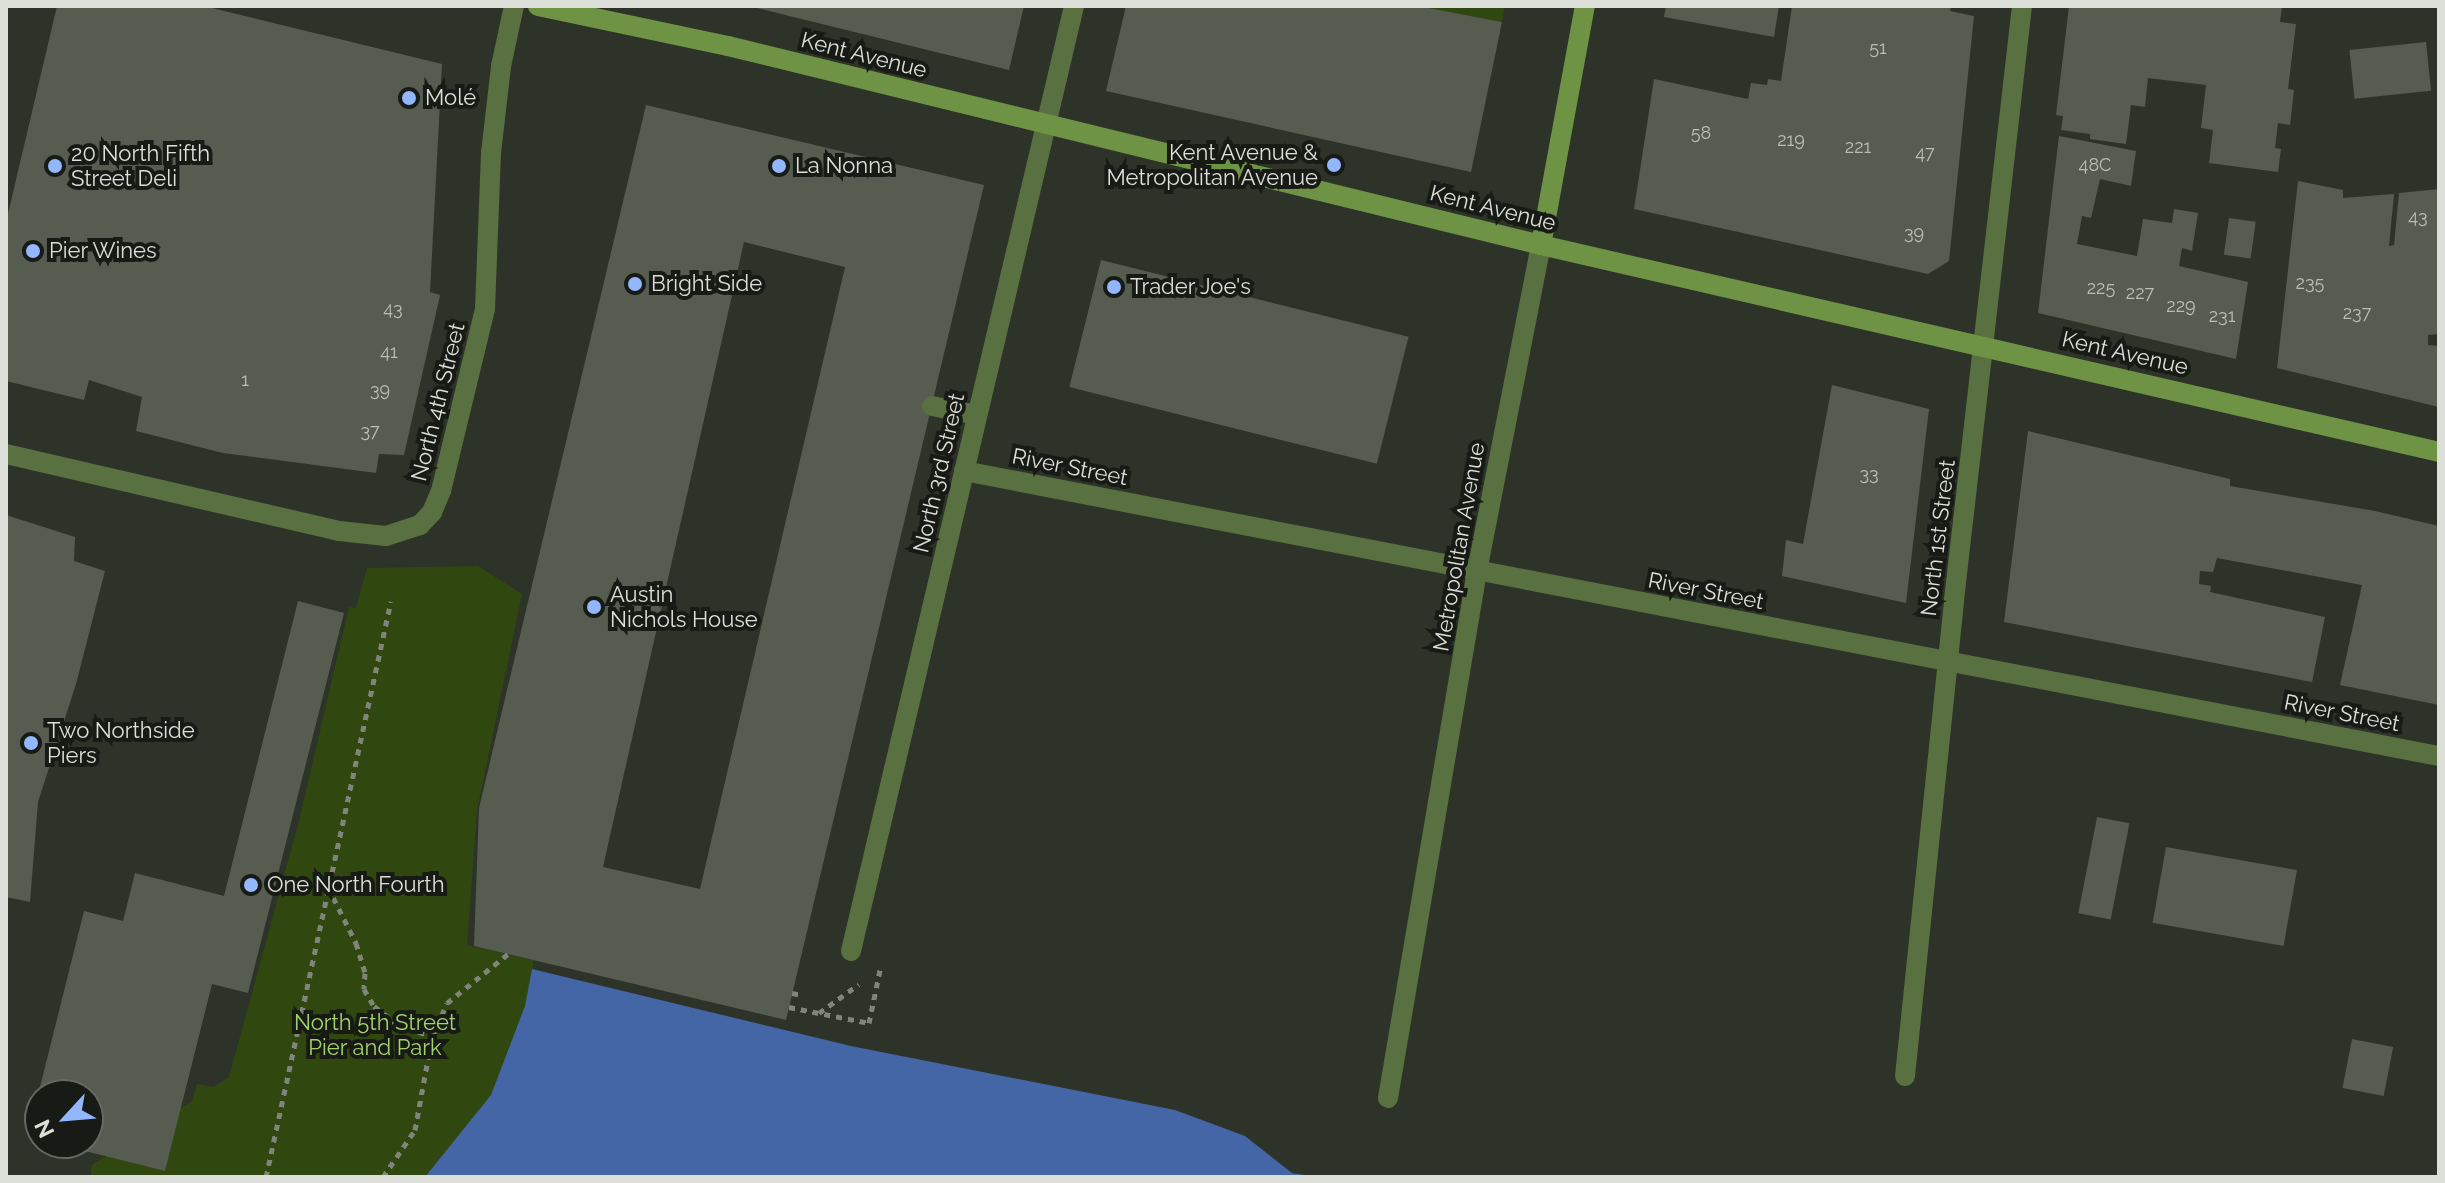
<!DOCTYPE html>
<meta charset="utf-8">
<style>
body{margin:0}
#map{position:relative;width:2445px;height:1183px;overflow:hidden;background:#2d3328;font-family:Raleway,sans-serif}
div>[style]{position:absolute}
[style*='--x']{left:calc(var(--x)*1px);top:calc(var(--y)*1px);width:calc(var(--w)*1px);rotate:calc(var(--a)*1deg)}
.green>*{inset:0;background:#30480f}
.water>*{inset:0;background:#4465a6}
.building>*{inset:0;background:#565c50;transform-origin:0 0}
.path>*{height:5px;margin-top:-2.5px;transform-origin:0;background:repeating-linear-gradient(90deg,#80857c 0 6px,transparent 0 12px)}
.lane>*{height:20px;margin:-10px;padding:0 10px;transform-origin:10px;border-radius:10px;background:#597040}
.street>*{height:20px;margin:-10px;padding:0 10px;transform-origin:10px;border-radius:10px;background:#597040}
.secondary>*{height:20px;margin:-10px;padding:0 10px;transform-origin:10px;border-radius:10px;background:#6f9344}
.dots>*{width:22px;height:22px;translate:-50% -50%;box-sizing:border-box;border:4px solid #171a15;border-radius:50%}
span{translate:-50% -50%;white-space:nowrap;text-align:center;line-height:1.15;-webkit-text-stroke:8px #171a15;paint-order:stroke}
.number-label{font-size:18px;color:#babeb5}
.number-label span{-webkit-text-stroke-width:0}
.street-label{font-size:22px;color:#dbdfd7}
.poi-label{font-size:22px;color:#dbdfd7}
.left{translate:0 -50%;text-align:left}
.right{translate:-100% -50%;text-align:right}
.park-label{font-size:22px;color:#a2d26d}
.frame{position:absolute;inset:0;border:8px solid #dbdfd7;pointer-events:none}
.north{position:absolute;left:24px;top:1079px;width:80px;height:80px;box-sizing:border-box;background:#171a15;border:2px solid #656963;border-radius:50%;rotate:244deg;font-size:22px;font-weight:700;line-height:32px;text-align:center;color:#dbdfd7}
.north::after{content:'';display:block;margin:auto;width:28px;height:36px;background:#93b7fd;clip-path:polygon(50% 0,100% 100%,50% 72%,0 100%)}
</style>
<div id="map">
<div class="green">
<div style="clip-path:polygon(1418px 6px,1505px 6px,1502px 22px)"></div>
<div style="clip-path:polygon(478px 566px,522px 594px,477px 811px,467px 945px,534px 960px,526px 1006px,491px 1096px,425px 1177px,90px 1177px,92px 1165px,192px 1101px,197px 1084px,214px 1087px,229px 1077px,299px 821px,349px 607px,356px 608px,367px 568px)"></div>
</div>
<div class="water">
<div style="clip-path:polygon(532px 969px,851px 1046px,1175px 1110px,1245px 1136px,1292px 1173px,1316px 1177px,425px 1177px,491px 1095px,525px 1006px)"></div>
</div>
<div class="building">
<div style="clip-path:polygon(57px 6px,204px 6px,442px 64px,430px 292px,440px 295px,404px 455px,379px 454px,376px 473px,223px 453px,136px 431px,142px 397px,89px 380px,84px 400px,6px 381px,6px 222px)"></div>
<div style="clip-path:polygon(749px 6px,1024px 6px,1009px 70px)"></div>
<div style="clip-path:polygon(1126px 6px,1418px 6px,1502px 22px,1471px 172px,1106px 91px)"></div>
<div style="clip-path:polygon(1666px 6px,1779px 6px,1774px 37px,1664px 17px)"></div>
<div style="clip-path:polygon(1792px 6px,1951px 6px,1950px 11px,1974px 16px,1949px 261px,1928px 274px,1634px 209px,1654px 79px,1748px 99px,1751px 83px,1767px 85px,1768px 79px,1781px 81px)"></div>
<div style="clip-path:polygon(2069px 6px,2282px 6px,2280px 22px,2296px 24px,2288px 89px,2294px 90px,2290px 125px,2278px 123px,2275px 148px,2281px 149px,2278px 172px,2209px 163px,2213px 130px,2201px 128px,2206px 85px,2148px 78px,2145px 107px,2131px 105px,2126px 144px,2090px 139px,2090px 134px,2061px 130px,2063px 116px,2056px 115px)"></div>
<div style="left:2426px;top:42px;width:49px;height:77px;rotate:84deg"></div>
<div style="clip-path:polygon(evenodd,646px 105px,984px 185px,786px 1020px,474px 946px,479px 808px,646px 105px,744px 242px,845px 267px,700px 889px,603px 867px,744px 242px)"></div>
<div style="clip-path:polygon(2059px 136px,2136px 151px,2131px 186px,2100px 179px,2091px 218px,2082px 216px,2077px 244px,2137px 256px,2143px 219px,2172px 223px,2174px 209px,2198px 213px,2192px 251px,2182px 248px,2179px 266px,2248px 282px,2236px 359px,2038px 313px)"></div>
<div style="clip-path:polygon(2298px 181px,2343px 190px,2343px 198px,2394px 194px,2389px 246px,2394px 245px,2399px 193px,2439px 189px,2439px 334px,2428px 335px,2428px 345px,2439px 346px,2439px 407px,2277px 368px)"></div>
<div style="left:2229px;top:218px;width:27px;height:37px;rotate:8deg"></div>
<div style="left:1101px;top:260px;width:317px;height:131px;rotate:14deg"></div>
<div style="clip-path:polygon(1832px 385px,1929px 409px,1906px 603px,1782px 576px,1786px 540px,1803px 544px)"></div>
<div style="clip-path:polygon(2028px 431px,2230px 479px,2230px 486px,2375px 511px,2439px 526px,2439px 705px,2340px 685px,2362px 585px,2217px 558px,2213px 572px,2200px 571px,2199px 584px,2211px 586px,2210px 592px,2325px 617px,2312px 682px,2004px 622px)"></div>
<div style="clip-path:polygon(6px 515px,75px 537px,74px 561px,105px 571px,76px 684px,38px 802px,30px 902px,6px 897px)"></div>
<div style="clip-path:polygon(298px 601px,344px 613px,248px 993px,212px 984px,165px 1171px,65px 1146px,88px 1143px,88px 1095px,38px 1095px,84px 911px,123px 921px,135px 873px,224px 896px)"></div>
<div style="left:2097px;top:817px;width:33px;height:98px;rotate:11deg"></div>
<div style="left:2166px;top:847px;width:133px;height:77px;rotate:10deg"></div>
<div style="left:2352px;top:1039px;width:42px;height:50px;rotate:11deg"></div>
</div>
<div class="path">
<div style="--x:328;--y:887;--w:63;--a:63.4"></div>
<div style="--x:356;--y:943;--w:31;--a:73"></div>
<div style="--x:365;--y:973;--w:16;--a:94"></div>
<div style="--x:364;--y:989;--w:20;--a:60"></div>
<div style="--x:374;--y:1006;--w:28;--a:38"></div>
<div style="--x:396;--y:1023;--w:39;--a:21"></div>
<div style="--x:792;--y:993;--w:10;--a:11"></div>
<div style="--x:789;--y:1007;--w:82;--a:11.3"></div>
<div style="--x:869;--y:1023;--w:59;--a:-78.3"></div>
<div style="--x:819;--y:1013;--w:49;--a:-35.9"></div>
<div style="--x:266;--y:1177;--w:589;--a:-77.76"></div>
<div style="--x:383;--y:1177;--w:57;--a:-55.8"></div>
<div style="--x:415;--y:1130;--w:95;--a:-79.6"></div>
<div style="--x:432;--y:1037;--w:37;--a:-66"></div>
<div style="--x:447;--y:1003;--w:78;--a:-38.8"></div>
</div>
<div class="lane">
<div style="--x:932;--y:406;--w:46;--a:11.3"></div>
<div style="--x:1388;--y:1098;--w:534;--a:-80.41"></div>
</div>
<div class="street">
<div style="--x:6;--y:454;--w:342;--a:13"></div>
<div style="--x:339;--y:531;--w:47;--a:6.1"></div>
<div style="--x:386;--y:536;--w:36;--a:-18"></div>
<div style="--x:420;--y:525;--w:18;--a:-47"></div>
<div style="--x:432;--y:512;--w:23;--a:-67"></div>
<div style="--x:441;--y:491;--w:187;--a:-76.4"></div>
<div style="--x:485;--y:309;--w:156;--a:-87.8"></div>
<div style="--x:491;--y:153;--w:88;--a:-83.4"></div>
<div style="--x:501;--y:66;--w:61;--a:-77.8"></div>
<div style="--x:964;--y:471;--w:1502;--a:10.94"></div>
<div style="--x:1477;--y:571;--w:332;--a:-78.9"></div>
<div style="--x:851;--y:951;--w:971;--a:-76.72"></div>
<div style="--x:1905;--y:1076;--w:479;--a:-84.1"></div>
<div style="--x:1954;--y:600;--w:598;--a:-83.47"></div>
</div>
<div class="secondary">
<div style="--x:538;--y:6;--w:194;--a:11.9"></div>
<div style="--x:728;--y:46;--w:837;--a:13.75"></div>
<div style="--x:1541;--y:245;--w:922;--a:12.98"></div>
<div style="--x:1541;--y:245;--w:243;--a:-79.6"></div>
</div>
<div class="dots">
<div style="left:409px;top:98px;background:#93b7fd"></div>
<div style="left:1334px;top:165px;background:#93b7fd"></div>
<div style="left:55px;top:166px;background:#93b7fd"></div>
<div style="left:779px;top:166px;background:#93b7fd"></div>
<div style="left:33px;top:251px;background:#93b7fd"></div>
<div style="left:635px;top:284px;background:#93b7fd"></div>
<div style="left:1114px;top:287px;background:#93b7fd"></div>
<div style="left:594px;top:607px;background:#93b7fd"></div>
<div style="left:31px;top:743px;background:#93b7fd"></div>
<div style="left:251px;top:885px;background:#93b7fd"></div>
</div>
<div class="number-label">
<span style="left:1878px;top:48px">51</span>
<span style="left:1701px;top:133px">58</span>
<span style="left:1791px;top:140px">219</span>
<span style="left:1858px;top:147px">221</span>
<span style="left:1925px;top:153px">47</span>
<span style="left:2095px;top:165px">48C</span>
<span style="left:2418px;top:217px">43</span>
<span style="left:1914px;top:233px">39</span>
<span style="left:2310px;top:283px">235</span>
<span style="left:2101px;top:288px">225</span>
<span style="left:2140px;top:293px">227</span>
<span style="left:2181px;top:306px">229</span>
<span style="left:393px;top:309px">43</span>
<span style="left:2357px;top:313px">237</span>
<span style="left:2222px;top:316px">231</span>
<span style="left:389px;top:352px">41</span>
<span style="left:245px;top:380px">1</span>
<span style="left:380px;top:390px">39</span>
<span style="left:370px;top:431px">37</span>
<span style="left:1869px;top:474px">33</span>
</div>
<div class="street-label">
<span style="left:864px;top:55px;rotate:14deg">Kent Avenue</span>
<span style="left:1493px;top:208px;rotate:14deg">Kent Avenue</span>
<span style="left:2125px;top:353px;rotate:13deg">Kent Avenue</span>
<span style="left:438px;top:402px;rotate:-76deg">North 4th Street</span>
<span style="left:1070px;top:467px;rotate:11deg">River Street</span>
<span style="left:939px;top:473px;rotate:-77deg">North 3rd Street</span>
<span style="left:1938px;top:538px;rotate:-83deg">North 1st Street</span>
<span style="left:1459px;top:547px;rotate:-80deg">Metropolitan Avenue</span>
<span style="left:1706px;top:591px;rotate:11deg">River Street</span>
<span style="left:2342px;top:713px;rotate:11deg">River Street</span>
</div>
<div class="poi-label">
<span class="left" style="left:425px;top:98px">Molé</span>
<span class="right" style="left:1318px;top:165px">Kent Avenue &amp;<br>Metropolitan Avenue</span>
<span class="left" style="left:71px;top:166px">20 North Fifth<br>Street Deli</span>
<span class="left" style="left:795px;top:166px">La Nonna</span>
<span class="left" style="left:49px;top:251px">Pier Wines</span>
<span class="left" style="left:651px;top:284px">Bright Side</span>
<span class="left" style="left:1130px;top:287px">Trader Joe's</span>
<span class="left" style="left:610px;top:607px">Austin<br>Nichols House</span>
<span class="left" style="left:47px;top:743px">Two Northside<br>Piers</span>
<span class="left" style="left:267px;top:885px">One North Fourth</span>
</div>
<div class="park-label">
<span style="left:375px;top:1035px">North 5th Street<br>Pier and Park</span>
</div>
<div class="frame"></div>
<div class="north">N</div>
</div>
